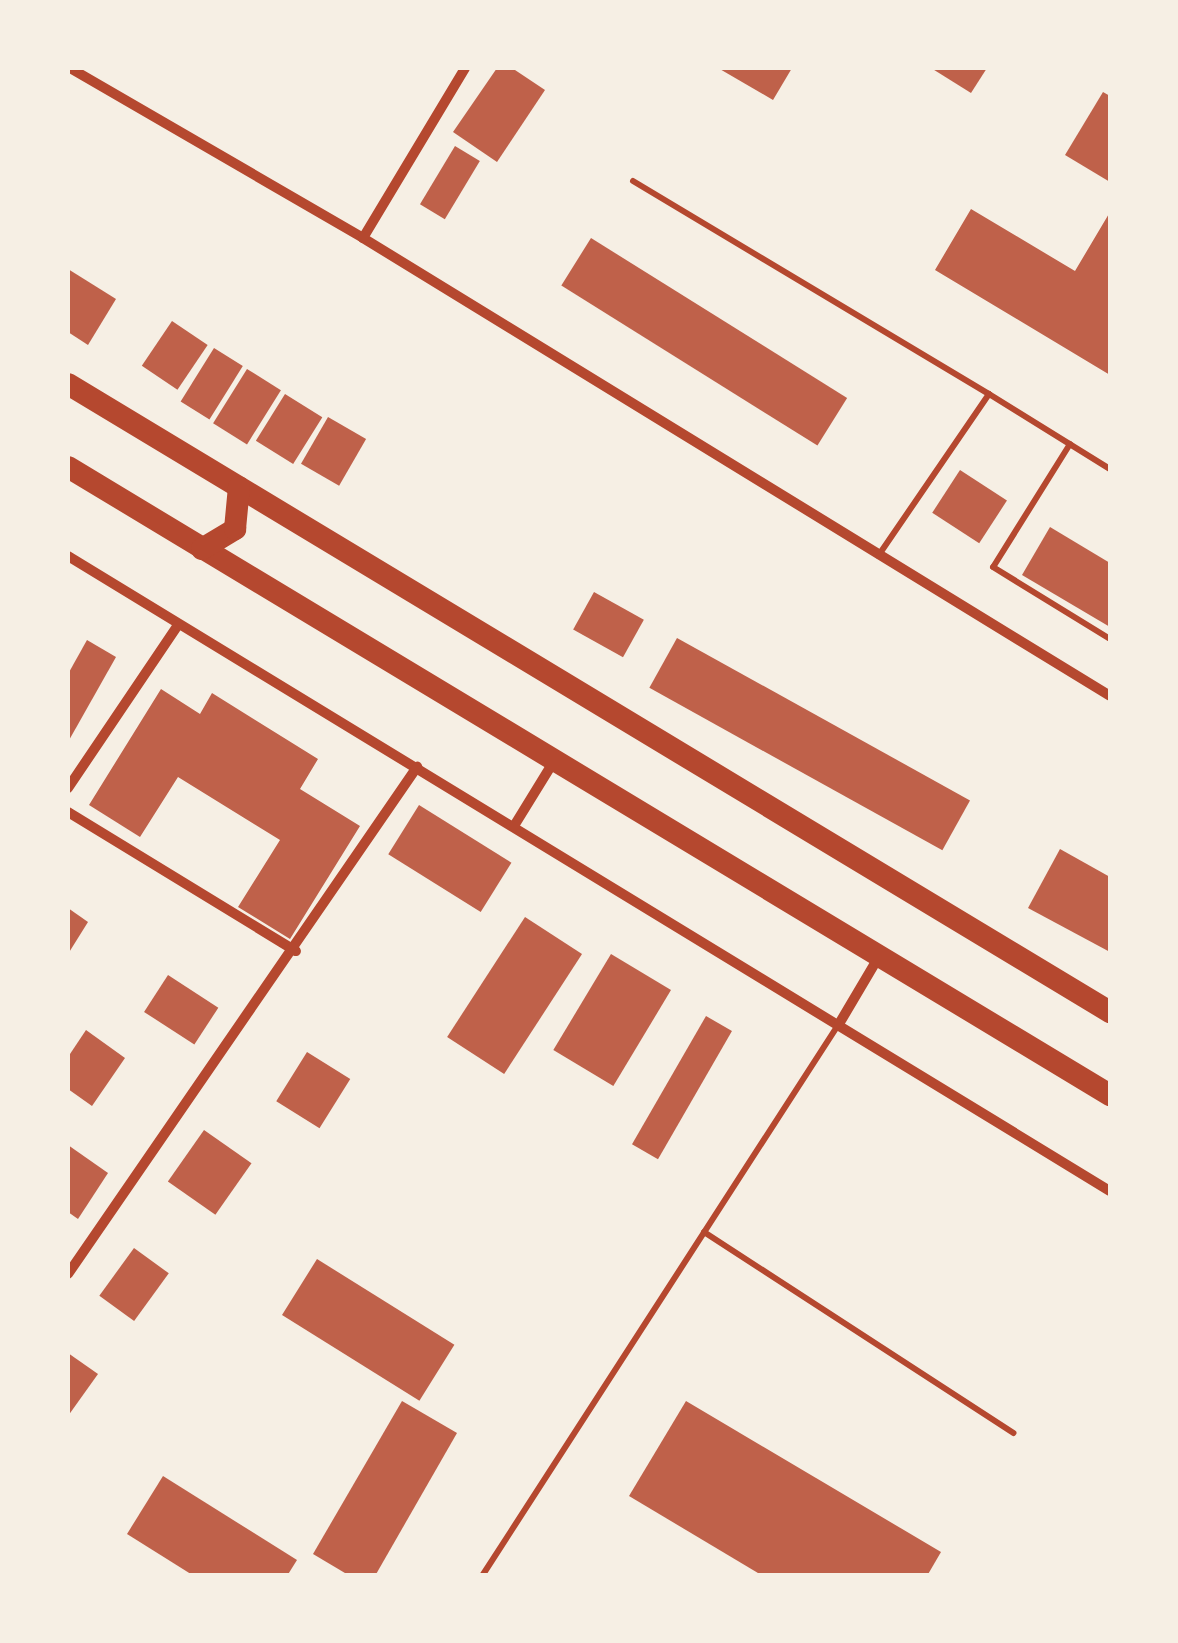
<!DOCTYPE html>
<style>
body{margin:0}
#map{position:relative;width:1178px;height:1643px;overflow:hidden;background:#f6efe4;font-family:"Roboto Condensed",sans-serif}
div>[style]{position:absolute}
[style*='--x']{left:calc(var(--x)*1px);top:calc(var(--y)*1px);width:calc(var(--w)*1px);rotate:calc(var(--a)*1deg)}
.building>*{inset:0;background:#bf614a;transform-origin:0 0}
.service>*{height:6px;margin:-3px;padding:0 3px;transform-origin:3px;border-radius:3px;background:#b5482f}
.minor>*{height:10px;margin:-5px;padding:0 5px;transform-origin:5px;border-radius:5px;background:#b5482f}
.trunk>*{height:22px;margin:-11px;padding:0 11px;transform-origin:11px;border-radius:11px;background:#b5482f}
span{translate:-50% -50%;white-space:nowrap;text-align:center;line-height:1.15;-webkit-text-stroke:8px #f6efe4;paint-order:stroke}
.frame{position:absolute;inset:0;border:70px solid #f6efe4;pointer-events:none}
</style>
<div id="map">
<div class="building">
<div style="clip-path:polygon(497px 68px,512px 68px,545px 90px,497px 162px,453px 132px)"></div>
<div style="clip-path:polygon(718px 68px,792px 68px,773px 100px)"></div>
<div style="clip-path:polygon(931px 68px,987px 68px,971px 93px)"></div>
<div style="clip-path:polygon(1103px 92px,1110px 96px,1110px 182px,1065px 155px)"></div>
<div style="left:455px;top:146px;width:29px;height:68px;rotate:31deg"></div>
<div style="clip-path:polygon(971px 209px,1075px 271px,1110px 212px,1110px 375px,935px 270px)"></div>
<div style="left:591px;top:238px;width:302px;height:56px;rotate:32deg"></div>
<div style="clip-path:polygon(68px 269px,116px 299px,88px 345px,68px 332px)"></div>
<div style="left:172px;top:321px;width:43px;height:54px;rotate:34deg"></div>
<div style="left:214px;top:348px;width:34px;height:63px;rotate:32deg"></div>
<div style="left:247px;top:369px;width:40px;height:64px;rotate:32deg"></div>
<div style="left:285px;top:394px;width:44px;height:55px;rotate:32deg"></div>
<div style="left:328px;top:417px;width:44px;height:54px;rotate:30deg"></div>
<div style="left:960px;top:470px;width:56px;height:51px;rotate:33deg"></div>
<div style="clip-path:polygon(1050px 527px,1110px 563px,1110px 627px,1022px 575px)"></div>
<div style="left:594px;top:592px;width:57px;height:43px;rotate:29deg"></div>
<div style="left:677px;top:638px;width:335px;height:57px;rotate:29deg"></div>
<div style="clip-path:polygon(87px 640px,116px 657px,68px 742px,68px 674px)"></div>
<div style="clip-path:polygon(161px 689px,200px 714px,212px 693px,318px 759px,300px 789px,360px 826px,290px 939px,238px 907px,280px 840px,178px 777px,140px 837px,89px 805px)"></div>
<div style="left:419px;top:805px;width:109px;height:58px;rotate:32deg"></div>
<div style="clip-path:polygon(1060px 849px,1110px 877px,1110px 952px,1028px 908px)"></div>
<div style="clip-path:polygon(68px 908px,88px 922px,68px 954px)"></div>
<div style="left:525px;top:917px;width:68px;height:143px;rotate:33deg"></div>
<div style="left:611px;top:954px;width:70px;height:112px;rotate:31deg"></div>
<div style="left:168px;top:975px;width:60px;height:44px;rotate:33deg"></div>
<div style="left:706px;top:1016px;width:30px;height:148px;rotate:30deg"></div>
<div style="clip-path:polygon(86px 1030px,125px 1058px,92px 1106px,68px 1089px,68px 1057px)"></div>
<div style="left:307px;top:1052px;width:51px;height:58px;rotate:32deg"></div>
<div style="left:204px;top:1130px;width:58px;height:63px;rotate:35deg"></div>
<div style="clip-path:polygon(68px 1145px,108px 1173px,78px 1219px,68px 1212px)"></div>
<div style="left:134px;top:1248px;width:43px;height:59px;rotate:36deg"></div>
<div style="left:317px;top:1259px;width:162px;height:66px;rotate:32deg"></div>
<div style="clip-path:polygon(68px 1353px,98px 1374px,68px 1416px)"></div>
<div style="clip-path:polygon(402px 1401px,457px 1433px,375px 1576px,350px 1576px,313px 1554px)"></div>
<div style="clip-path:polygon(686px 1401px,941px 1552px,927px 1576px,763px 1576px,629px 1496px)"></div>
<div style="clip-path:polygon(163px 1476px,297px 1560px,287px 1576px,194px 1576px,127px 1534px)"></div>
</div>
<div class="service">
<div style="--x:633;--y:181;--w:415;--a:30.9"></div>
<div style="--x:989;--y:394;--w:196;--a:124.4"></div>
<div style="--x:989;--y:394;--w:142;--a:31.8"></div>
<div style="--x:1070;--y:444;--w:145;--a:122"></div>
<div style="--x:993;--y:567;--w:137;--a:31.6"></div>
<div style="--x:704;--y:1232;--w:369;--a:33"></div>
<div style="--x:482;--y:1576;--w:656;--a:-57.13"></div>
</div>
<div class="minor">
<div style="--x:70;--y:68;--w:339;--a:30.1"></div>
<div style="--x:363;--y:238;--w:876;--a:31.51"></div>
<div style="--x:363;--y:238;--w:198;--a:-59"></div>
<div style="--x:68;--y:556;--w:1220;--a:31.36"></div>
<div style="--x:68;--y:788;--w:197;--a:-56"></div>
<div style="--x:68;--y:812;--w:267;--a:31.4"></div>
<div style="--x:514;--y:826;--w:76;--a:-58.4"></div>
<div style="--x:839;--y:1024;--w:77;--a:-59.4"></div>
<div style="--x:68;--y:1274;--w:616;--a:-55.46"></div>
</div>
<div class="trunk">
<div style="--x:68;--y:384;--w:1217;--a:31.08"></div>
<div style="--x:68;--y:467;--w:1217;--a:31.08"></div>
<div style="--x:202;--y:549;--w:39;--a:-31"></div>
<div style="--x:235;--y:529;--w:42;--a:-84.6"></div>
</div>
<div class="frame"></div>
</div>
